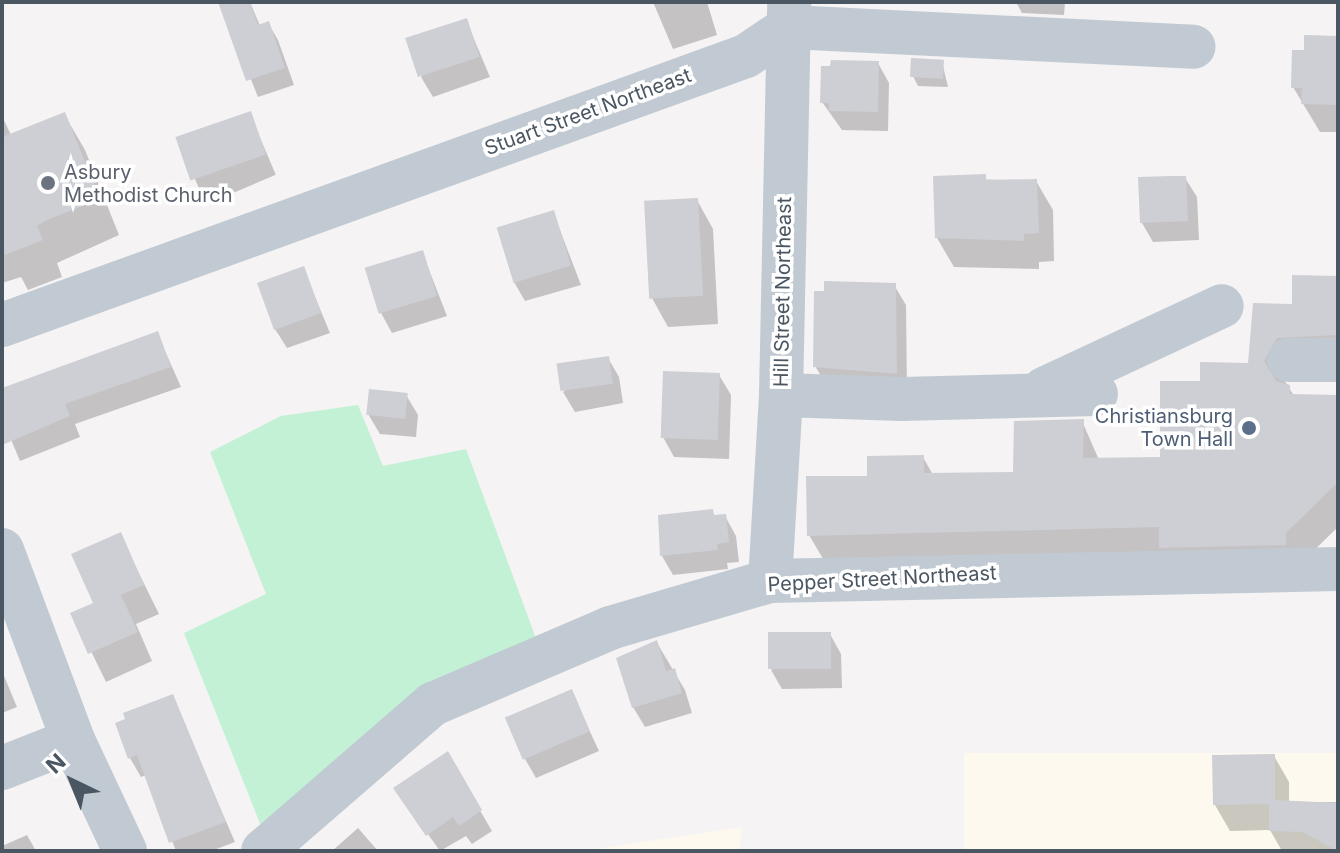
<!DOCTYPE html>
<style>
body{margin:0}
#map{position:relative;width:1340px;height:853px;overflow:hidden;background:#f5f3f3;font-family:Inter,sans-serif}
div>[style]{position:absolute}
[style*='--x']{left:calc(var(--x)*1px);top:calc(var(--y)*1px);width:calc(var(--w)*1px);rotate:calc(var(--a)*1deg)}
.commercial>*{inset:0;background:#fdf9ef;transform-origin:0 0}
.green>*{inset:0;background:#c3f1d5}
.shadow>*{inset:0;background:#0003;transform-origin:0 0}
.building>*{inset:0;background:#cdcfd5;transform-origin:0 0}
.minor>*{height:44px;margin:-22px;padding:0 22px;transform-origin:22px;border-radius:22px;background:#c1cad2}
.dots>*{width:22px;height:22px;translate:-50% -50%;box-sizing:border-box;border:4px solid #fff;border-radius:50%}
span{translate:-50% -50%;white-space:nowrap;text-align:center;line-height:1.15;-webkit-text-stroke:7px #fff;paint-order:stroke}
.street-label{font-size:20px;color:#4a5661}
.worship-label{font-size:20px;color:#5b616d}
.left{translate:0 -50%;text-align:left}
.service-label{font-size:20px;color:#4e5e75}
.right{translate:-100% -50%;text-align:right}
.frame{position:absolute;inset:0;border:4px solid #4a5661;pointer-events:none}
.north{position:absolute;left:32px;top:741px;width:80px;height:80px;-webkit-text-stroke:6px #fff;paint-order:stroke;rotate:317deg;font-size:22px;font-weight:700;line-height:32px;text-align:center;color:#4a5661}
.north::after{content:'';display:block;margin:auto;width:28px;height:36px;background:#4a5661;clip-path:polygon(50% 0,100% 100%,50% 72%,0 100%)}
</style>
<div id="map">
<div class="commercial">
<div style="left:1338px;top:753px;width:98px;height:374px;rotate:90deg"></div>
<div style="clip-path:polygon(742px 827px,739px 851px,583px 851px)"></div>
</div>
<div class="green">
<div style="clip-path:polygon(358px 405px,383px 466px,466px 449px,537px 641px,263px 831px,184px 633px,266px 594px,210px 452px,281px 416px)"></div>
</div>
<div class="shadow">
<div style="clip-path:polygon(220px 2px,250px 2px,260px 26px,268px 23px,278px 40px,294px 85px,258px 97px)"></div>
<div style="clip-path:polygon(653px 2px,707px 2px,717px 35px,673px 49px)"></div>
<div style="clip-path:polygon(1016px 2px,1065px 2px,1064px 15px,1022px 13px)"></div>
<div style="clip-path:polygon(466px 20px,490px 77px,433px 97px,421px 77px)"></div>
<div style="clip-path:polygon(1338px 38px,1338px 132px,1320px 132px,1293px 87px)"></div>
<div style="clip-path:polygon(942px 62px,948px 87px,918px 86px,913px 76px)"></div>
<div style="clip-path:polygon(878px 63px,889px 83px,888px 131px,842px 130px,822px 102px)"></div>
<div style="clip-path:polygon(64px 114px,85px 150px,119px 235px,57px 263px,62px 277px,28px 290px,21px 277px,2px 283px,2px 116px,11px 135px)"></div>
<div style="left:250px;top:114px;width:66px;height:76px;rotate:67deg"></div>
<div style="clip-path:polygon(935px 178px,1036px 181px,1053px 210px,1054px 261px,1039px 262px,1039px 269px,954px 267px,937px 238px)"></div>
<div style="clip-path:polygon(1185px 178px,1197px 197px,1199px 240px,1153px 242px,1142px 223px)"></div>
<div style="clip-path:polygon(697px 200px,713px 229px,718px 324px,668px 327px,652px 298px)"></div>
<div style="clip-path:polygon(553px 212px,581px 285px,525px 301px,514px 282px)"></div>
<div style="clip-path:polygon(422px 252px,447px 316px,392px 333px,381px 313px)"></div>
<div style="clip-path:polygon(303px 268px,330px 333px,287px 348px,275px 329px)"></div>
<div style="clip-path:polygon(1338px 278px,1338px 363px,1283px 378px,1294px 396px,1338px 397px,1338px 527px,1301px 563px,826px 564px,809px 535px,869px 478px,923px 457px,933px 475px,1015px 474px,1082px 421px,1099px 460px,1162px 459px,1202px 383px,1250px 365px,1294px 306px)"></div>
<div style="clip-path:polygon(894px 285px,906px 305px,907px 393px,827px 386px,815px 366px)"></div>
<div style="clip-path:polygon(157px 333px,181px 387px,75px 424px,80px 437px,20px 461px,2px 418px)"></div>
<div style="clip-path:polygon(608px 358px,619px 377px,623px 403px,575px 412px,563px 392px)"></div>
<div style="clip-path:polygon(719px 375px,731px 395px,729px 459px,674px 457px,663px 437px)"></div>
<div style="clip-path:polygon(406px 395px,418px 415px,416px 437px,380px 434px,368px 414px)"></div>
<div style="clip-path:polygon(712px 511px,715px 517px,725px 516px,736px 536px,739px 562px,727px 563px,728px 569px,673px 575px,662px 556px)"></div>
<div style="clip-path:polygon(120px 535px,159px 614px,136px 624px,152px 661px,106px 682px,73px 614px,95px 604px)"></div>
<div style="clip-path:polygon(830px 634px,841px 654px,842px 688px,782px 689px,771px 670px)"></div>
<div style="clip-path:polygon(657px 643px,685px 690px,692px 713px,645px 727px,633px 707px)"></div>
<div style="clip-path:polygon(2px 671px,17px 707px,2px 713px)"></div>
<div style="clip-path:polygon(571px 691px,599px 751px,536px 778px,525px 759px)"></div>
<div style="clip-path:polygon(172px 697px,235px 842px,211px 851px,176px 851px,146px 775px,141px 777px,130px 758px)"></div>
<div style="clip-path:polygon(447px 754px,492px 831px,472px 844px,466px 836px,440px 851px,395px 788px)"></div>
<div style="clip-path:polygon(1274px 756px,1289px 782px,1289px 802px,1338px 802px,1338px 851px,1282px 851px,1270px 830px,1230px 831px,1215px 805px)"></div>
<div style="clip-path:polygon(358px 828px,378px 851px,332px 851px)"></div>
<div style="clip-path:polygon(27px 835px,36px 851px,2px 851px,2px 846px)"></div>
</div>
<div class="building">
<div style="clip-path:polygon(218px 2px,250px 2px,258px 25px,269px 21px,285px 68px,246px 81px)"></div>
<div style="left:467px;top:18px;width:41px;height:65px;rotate:72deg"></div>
<div style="clip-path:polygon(1304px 35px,1338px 36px,1338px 105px,1301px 104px,1302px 88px,1291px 88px,1292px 50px,1304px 50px)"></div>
<div style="left:911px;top:58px;width:33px;height:19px;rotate:3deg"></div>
<div style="clip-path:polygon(831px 60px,879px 61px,878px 112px,829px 111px,829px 103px,820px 103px,821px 66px,830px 66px)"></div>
<div style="left:251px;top:111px;width:46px;height:80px;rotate:71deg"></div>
<div style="clip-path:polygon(65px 112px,100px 199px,45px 221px,37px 226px,43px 240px,2px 256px,2px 137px)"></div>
<div style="clip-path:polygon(986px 174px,986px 180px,1037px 179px,1039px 233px,1024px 234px,1024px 241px,935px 238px,933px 176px)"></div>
<div style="clip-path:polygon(1170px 176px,1186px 176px,1188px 221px,1140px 223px,1138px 177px)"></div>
<div style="left:698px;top:198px;width:98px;height:54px;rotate:87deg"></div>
<div style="left:554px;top:210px;width:58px;height:60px;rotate:73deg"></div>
<div style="left:423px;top:250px;width:48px;height:61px;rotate:73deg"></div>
<div style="left:304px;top:266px;width:50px;height:50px;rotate:70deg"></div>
<div style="clip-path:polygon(1292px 275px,1338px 276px,1338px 335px,1277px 338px,1264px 361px,1276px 381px,1290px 385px,1290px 394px,1338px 395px,1338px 482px,1286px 533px,1286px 545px,1159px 548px,1159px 527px,807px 536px,806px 476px,867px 476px,867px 456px,924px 455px,924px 473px,1013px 472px,1014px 421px,1084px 419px,1083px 458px,1160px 457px,1160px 381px,1200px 381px,1200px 362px,1248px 363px,1253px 303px,1292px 304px)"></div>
<div style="clip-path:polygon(824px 281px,896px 283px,897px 374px,813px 367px,814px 291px,824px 291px)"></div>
<div style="clip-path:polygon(158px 331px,171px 367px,65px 404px,70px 416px,2px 445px,2px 388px)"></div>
<div style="left:609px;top:356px;width:28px;height:53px;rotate:82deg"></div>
<div style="left:663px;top:371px;width:57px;height:67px;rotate:2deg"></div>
<div style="left:369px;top:389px;width:39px;height:26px;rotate:6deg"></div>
<div style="clip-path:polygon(713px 509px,714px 515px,726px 514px,729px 542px,717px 544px,718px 550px,660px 556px,658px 515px)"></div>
<div style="clip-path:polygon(121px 532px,144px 585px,121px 595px,138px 632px,88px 654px,70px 613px,93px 603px,71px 554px)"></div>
<div style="left:831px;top:632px;width:37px;height:63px;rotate:90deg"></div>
<div style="clip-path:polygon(657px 640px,666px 671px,675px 668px,682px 693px,632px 708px,616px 658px)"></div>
<div style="left:572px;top:689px;width:46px;height:73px;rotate:67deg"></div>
<div style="clip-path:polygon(173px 694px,226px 822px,169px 843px,137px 755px,128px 759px,115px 723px,125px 719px,123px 713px)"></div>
<div style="clip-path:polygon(448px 751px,482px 810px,459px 826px,453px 817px,426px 836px,393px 788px)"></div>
<div style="clip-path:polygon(1275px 754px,1275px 800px,1338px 803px,1338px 851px,1302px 832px,1269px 831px,1269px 804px,1213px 805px,1212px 755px)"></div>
</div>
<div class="minor">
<div style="--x:2;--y:325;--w:791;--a:-19.88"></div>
<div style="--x:746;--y:56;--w:52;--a:-34"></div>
<div style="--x:789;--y:27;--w:405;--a:2.8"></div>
<div style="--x:1289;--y:360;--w:49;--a:0"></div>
<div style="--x:1044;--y:389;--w:196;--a:-25"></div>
<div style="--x:781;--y:395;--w:121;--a:1.9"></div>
<div style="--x:902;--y:399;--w:194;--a:-1.5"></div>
<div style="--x:2;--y:550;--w:203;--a:69.5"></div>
<div style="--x:73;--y:740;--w:123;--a:64.9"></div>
<div style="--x:770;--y:581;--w:186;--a:-86.6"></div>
<div style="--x:781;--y:395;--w:391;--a:-88.8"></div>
<div style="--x:2;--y:768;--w:76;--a:-21.5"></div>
<div style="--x:263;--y:851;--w:225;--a:-40.9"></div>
<div style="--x:433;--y:704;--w:193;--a:-23.2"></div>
<div style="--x:610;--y:628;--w:167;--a:-16.4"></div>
<div style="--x:770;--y:581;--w:568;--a:-1.21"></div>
</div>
<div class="dots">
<div style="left:48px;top:183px;background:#6b7280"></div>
<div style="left:1249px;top:428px;background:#5c6f8a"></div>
</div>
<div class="street-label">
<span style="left:588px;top:112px;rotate:-20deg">Stuart Street Northeast</span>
<span style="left:783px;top:292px;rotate:-89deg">Hill Street Northeast</span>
<span style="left:882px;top:579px;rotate:-3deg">Pepper Street Northeast</span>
</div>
<div class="worship-label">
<span class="left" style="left:64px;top:184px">Asbury<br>Methodist Church</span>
</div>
<div class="service-label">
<span class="right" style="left:1233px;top:428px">Christiansburg<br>Town Hall</span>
</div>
<div class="frame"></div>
<div class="north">N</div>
</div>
